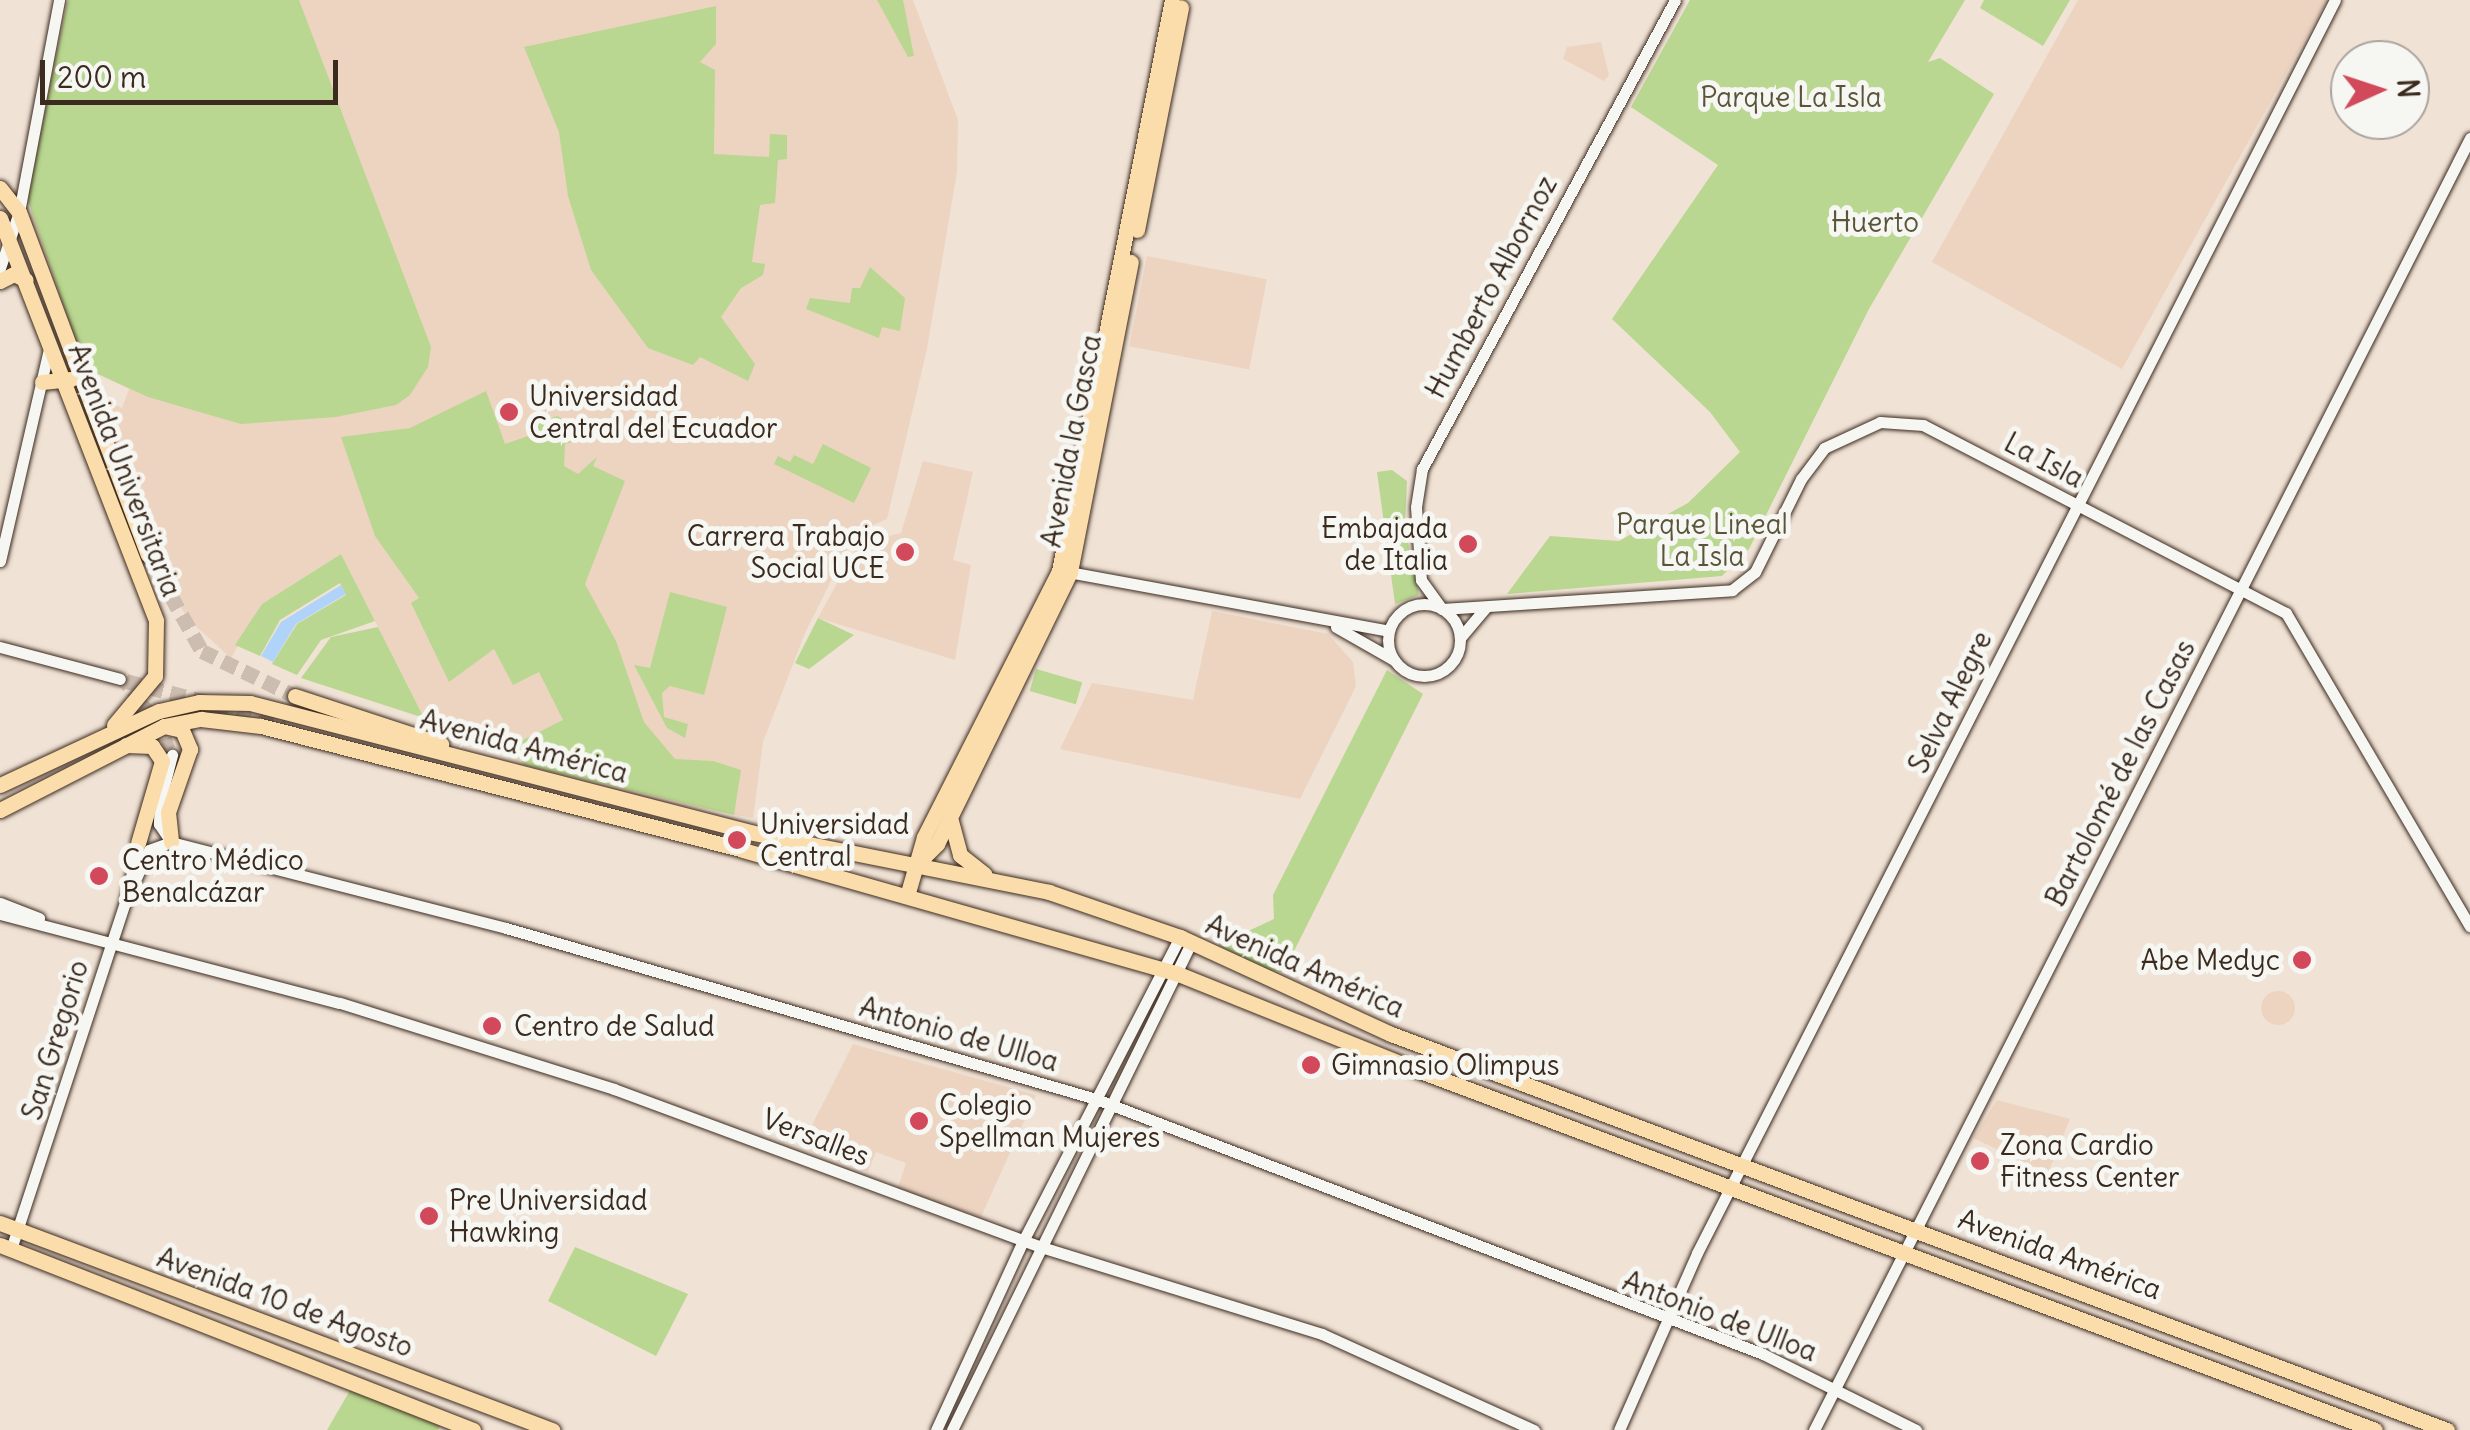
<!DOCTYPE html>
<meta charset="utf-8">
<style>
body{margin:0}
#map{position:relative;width:2470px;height:1430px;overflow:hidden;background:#f0e2d5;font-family:Delius,sans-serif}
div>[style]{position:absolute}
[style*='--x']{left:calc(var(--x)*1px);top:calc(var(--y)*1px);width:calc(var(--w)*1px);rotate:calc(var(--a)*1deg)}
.built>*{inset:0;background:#ecd4c1;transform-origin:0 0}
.round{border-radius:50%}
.green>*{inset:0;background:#b9d790;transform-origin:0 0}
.water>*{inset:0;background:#b0d4f9}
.minor-tunnel>*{height:11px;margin-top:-5.5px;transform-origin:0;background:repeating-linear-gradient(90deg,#ccbdb0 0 11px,transparent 0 16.5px)}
.major-tunnel>*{height:15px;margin-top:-7.5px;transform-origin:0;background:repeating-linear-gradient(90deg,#ccbdb0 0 15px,transparent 0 23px)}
.roads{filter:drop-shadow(0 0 2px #3b2a1e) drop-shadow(0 0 2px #3b2a1e)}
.minor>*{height:11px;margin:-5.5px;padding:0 5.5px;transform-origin:5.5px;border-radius:5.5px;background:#f6f6f2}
.minor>.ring{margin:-5.5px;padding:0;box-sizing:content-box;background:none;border:11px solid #f6f6f2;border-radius:50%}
.major>*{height:15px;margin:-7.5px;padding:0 7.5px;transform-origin:7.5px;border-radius:7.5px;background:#fbdcab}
.dots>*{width:28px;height:28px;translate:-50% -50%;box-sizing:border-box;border:5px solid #f6f6f2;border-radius:50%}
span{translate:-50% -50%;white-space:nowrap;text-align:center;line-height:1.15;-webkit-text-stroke:10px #f6f6f2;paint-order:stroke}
.park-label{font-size:28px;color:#5a553a}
.street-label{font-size:28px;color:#3b2a1e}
.poi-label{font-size:28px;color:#3b2a1e}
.left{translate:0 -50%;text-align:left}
.right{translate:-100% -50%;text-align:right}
.north{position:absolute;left:2330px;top:40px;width:100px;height:100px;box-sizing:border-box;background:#f6f6f2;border:2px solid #aba49d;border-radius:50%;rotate:87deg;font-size:28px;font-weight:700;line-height:40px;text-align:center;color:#3b2a1e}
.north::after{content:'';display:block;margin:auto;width:35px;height:45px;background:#d1495b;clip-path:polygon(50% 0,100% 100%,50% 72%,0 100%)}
.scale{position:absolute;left:40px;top:60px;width:298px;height:45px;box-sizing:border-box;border:5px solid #3b2a1e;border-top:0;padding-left:12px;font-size:30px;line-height:35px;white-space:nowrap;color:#3b2a1e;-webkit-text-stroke:8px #f6f6f2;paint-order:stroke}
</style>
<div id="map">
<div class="built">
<div style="clip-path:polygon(68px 0,913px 0,958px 120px,957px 172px,927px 349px,887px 519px,855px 533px,805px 633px,763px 742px,753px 818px,657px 801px,524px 765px,424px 718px,341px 554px,262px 604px,231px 658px,189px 620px,166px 583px,102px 417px,109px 402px,122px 408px,129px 389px,85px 368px,30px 221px,46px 94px)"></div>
<div style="clip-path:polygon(2078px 0,2327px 0,2122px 369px,1932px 262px)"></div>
<div style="clip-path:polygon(1601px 42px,1609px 75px,1604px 81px,1563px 59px,1567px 47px)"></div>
<div style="left:1147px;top:256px;width:122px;height:92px;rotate:11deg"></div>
<div style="clip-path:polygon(923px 461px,973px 472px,953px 560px,971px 565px,955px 660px,818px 618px,859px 543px,901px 533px)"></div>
<div style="clip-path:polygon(1212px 611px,1328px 634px,1353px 662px,1356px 686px,1300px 799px,1060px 749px,1092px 683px,1193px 700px)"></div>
<div class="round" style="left:2261px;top:991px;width:34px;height:34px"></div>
<div style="clip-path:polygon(853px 1044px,1036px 1095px,981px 1217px,897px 1190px,906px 1163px,876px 1152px,868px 1172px,801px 1147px)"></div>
<div style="clip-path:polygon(1997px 1100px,2070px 1119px,2048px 1173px,1973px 1138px)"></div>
</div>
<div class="green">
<div style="clip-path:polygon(68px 0,299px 0,431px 347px,428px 367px,410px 395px,396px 405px,336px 417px,241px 424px,148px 397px,85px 368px,27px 198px)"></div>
<div style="clip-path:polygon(877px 0,903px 0,914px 56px,908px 57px)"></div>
<div style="clip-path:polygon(1690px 0,1965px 0,1928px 62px,1940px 58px,1994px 94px,1869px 309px,1749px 549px,1722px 576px,1507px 594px,1550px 536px,1619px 541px,1688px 503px,1740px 452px,1710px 412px,1612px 319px,1718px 165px,1631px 107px)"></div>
<div style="clip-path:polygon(1984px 0,2070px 0,2043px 46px,1980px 8px)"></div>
<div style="clip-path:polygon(716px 6px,716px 44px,700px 62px,715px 70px,714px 154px,769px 157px,770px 134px,787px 135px,787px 159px,778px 160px,775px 203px,760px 205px,752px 262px,765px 264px,763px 275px,741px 288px,721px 317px,755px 364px,748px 381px,700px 357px,693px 365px,648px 348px,591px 270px,568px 196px,559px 132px,524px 47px)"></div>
<div style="clip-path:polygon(870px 267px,905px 298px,900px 331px,882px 327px,879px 338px,806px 309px,810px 298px,850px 303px,852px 288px,860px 288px)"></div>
<div style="clip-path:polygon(486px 391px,505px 444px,531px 435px,528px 426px,557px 416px,580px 428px,576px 441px,565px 444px,564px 466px,578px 474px,597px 457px,593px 466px,625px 481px,585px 584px,616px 641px,644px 722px,675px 759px,713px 761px,741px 770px,734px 815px,524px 765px,511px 746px,563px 720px,539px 672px,513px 685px,494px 649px,449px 682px,411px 603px,419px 598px,375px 536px,341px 437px,410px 428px)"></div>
<div style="clip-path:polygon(823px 444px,871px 468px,854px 503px,774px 464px,778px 456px,790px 462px,794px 455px,813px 464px)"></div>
<div style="clip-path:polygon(1392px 470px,1407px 481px,1405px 528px,1419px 595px,1395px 604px,1377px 472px)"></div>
<div style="clip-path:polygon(341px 554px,375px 621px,321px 640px,297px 675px,272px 664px,297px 624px,346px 595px,340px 583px,280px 620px,260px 656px,235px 645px,262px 604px)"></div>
<div style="clip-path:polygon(670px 592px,727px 607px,704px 695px,670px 686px,662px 693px,664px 717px,688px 724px,685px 738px,667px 728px,634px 665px,650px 668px)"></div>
<div style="clip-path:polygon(818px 618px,854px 635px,809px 669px,795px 663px)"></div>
<div style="clip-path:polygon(378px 627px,424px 718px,301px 678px,331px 637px)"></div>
<div style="left:1036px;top:669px;width:48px;height:23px;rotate:16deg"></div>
<div style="clip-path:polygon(1387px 670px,1423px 694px,1288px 963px,1281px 972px,1267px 970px,1218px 945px,1274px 919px,1273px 895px)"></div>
<div style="clip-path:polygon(575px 1247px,688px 1294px,656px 1356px,548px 1301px)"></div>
<div style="clip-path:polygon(352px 1387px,440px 1426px,438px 1430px,327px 1430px)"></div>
</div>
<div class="water">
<div style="clip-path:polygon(341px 585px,346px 594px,296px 624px,273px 662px,261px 656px,281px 622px)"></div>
</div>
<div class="minor-tunnel">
<div style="--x:120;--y:679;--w:59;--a:46.4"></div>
<div style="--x:161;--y:722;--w:35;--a:72"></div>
</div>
<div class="major-tunnel">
<div style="--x:148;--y:555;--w:110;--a:60.6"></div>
<div style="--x:202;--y:651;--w:103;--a:25.8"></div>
<div style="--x:126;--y:681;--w:165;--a:14.7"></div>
</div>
<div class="roads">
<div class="minor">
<div style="--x:1675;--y:0;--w:533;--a:118.34"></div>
<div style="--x:1422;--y:469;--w:38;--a:99"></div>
<div style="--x:1416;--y:507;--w:73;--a:86.1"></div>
<div style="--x:1421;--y:580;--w:36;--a:54"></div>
<div style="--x:1442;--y:609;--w:291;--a:-3.7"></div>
<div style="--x:1732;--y:590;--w:29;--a:-38"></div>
<div style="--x:1755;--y:572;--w:104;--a:-63.7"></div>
<div style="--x:1801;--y:479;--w:39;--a:-53"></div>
<div style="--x:1824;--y:448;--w:62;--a:-24.9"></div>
<div style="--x:1880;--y:422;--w:43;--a:4"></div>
<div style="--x:1923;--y:425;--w:409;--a:27.4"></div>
<div style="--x:2286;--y:613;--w:363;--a:59.6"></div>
<div style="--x:0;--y:268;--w:59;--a:-71.3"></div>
<div style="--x:19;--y:212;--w:216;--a:-79.3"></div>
<div style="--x:0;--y:561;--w:219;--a:-77"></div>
<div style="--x:1063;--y:571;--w:331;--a:10.4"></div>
<div class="ring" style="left:1388px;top:604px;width:61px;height:61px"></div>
<div style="--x:1336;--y:627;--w:67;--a:29.6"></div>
<div style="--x:1460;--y:638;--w:40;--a:-50"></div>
<div style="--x:0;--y:647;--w:124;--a:14.9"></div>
<div style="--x:160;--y:802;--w:22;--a:93"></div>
<div style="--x:159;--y:824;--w:22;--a:56"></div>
<div style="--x:171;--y:842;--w:346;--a:14.4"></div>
<div style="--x:506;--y:928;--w:614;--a:16.16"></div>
<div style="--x:1096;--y:1099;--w:714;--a:20.92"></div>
<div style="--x:1763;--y:1354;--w:171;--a:26.4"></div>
<div style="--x:159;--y:805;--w:52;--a:-75.4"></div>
<div style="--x:125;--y:902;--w:65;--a:-76.6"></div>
<div style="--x:0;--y:903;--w:42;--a:21"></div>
<div style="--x:0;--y:914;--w:351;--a:14.7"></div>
<div style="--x:340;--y:1003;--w:287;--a:17.4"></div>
<div style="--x:614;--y:1089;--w:452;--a:20.3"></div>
<div style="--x:1038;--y:1246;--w:297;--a:17.2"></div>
<div style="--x:1322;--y:1334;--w:233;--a:24.4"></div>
<div style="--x:11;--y:1249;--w:365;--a:-71.8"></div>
<div style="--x:125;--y:902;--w:57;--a:-65.2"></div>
<div style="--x:149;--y:850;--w:23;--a:-20"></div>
<div style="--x:936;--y:1430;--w:208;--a:-65.3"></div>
<div style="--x:1023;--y:1241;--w:342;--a:-62.7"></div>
<div style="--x:952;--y:1430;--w:542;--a:-63.86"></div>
<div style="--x:1619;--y:1430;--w:193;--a:-66.2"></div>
<div style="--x:1697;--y:1253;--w:1406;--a:-63.02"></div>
<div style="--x:1814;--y:1430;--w:1449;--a:-63.08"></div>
</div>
<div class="major">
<div style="--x:0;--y:188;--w:31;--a:52"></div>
<div style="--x:19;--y:212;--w:366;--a:69.4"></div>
<div style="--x:0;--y:218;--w:432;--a:68.8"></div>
<div style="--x:156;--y:621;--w:55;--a:91"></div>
<div style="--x:155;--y:676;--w:64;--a:129.9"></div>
<div style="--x:1137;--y:230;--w:227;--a:-78.8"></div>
<div style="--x:0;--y:281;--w:16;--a:-27"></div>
<div style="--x:14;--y:274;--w:13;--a:27"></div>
<div style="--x:42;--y:382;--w:29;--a:-6"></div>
<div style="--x:295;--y:696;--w:154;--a:18.2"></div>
<div style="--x:164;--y:726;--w:18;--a:13"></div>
<div style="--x:182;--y:730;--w:21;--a:67"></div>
<div style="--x:190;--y:749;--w:67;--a:109.2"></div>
<div style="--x:168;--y:812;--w:30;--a:84"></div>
<div style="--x:126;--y:745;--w:26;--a:2"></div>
<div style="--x:152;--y:746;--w:18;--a:56"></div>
<div style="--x:162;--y:761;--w:85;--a:106.3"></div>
<div style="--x:0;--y:785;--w:175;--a:-25"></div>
<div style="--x:159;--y:711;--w:41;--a:-12.7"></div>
<div style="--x:199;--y:702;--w:51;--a:1.1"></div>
<div style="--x:250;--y:703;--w:520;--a:14.46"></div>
<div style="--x:754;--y:833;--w:301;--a:11.3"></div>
<div style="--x:1049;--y:892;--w:139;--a:19"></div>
<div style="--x:1180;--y:937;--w:232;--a:24.7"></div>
<div style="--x:1391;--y:1034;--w:1128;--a:20.56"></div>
<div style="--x:0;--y:810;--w:184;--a:-27.1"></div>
<div style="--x:164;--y:726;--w:38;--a:-11"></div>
<div style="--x:201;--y:719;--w:60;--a:6.7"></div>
<div style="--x:261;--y:726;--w:498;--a:14.4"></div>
<div style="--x:743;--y:850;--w:450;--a:15.9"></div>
<div style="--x:1176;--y:973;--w:263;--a:21.9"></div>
<div style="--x:1420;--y:1071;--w:1020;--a:20.6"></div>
<div style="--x:951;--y:821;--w:35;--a:75"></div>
<div style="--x:960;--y:855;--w:31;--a:38"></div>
<div style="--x:921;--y:860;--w:23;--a:-45"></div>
<div style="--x:937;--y:844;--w:303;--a:-63.9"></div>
<div style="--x:1070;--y:572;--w:316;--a:-78.9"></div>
<div style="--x:907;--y:896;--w:61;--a:-73.9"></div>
<div style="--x:924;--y:837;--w:298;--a:-63.1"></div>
<div style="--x:1059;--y:571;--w:582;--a:-78.81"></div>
<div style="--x:0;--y:1223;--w:590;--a:20.56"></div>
<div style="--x:0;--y:1245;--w:508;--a:21.36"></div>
</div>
</div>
<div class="dots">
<div style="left:509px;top:412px;background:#d1495b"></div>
<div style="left:1468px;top:544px;background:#d1495b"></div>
<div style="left:905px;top:552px;background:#d1495b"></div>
<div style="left:737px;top:840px;background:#d1495b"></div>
<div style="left:99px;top:876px;background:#d1495b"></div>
<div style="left:2302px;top:960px;background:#d1495b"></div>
<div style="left:492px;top:1026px;background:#d1495b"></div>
<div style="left:1311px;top:1065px;background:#d1495b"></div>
<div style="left:919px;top:1121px;background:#d1495b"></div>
<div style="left:1980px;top:1161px;background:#d1495b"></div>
<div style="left:429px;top:1216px;background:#d1495b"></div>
</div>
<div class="park-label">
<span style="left:1791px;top:97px">Parque La Isla</span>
<span style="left:1875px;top:222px">Huerto</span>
<span style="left:1702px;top:540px">Parque Lineal<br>La Isla</span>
</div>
<div class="street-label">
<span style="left:1491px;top:287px;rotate:-62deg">Humberto Albornoz</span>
<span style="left:1071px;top:441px;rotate:-79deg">Avenida la Gasca</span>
<span style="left:2044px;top:460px;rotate:28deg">La Isla</span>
<span style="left:125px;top:470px;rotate:69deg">Avenida Universitaria</span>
<span style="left:1950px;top:702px;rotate:-64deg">Selva Alegre</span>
<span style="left:524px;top:746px;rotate:15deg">Avenida América</span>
<span style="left:2120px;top:773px;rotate:-63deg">Bartolomé de las Casas</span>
<span style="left:1305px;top:966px;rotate:24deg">Avenida América</span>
<span style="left:959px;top:1034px;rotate:16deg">Antonio de Ulloa</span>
<span style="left:55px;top:1040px;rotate:-73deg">San Gregorio</span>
<span style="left:816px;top:1137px;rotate:21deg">Versalles</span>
<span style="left:2060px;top:1254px;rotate:20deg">Avenida América</span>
<span style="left:285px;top:1302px;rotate:20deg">Avenida 10 de Agosto</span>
<span style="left:1720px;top:1316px;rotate:21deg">Antonio de Ulloa</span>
</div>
<div class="poi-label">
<span class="left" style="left:529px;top:412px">Universidad<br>Central del Ecuador</span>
<span class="right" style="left:1448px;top:544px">Embajada<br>de Italia</span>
<span class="right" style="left:885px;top:552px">Carrera Trabajo<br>Social UCE</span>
<span class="left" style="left:760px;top:840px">Universidad<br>Central</span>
<span class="left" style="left:122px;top:876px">Centro Médico<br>Benalcázar</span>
<span class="right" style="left:2280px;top:960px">Abe Medyc</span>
<span class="left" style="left:514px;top:1026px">Centro de Salud</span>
<span class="left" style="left:1331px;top:1065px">Gimnasio Olimpus</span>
<span class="left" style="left:939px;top:1121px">Colegio<br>Spellman Mujeres</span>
<span class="left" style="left:2000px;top:1161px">Zona Cardio<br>Fitness Center</span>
<span class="left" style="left:449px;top:1216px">Pre Universidad<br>Hawking</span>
</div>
<div class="north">N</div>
<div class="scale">200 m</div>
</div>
